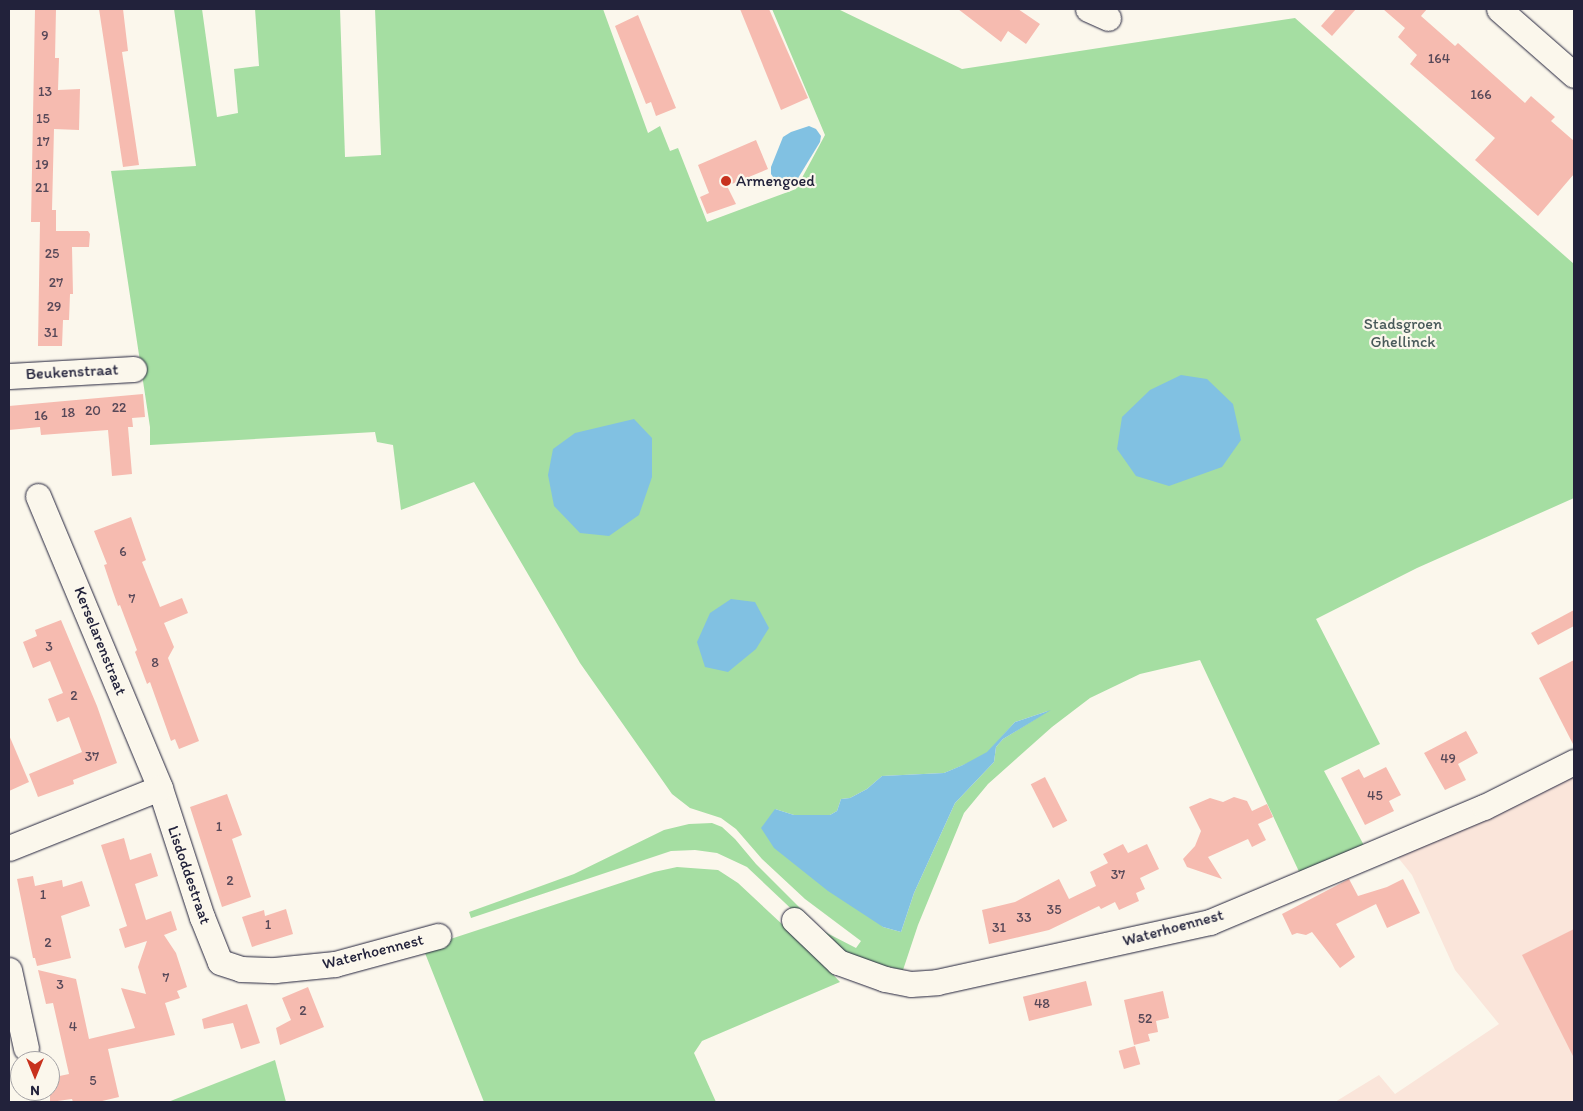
<!DOCTYPE html>
<style>
body{margin:0}
#map{position:relative;width:1583px;height:1111px;overflow:hidden;background:#fbf7ec;font-family:Itim,sans-serif}
div>[style]{position:absolute}
[style*='--x']{left:calc(var(--x)*1px);top:calc(var(--y)*1px);width:calc(var(--w)*1px);rotate:calc(var(--a)*1deg)}
.built>*{inset:0;background:#fae5da}
.green>*{inset:0;background:#a5dea2}
.water>*{inset:0;background:#81c1e2}
.building>*{inset:0;background:#f6bbb0;transform-origin:0 0}
.roads{filter:drop-shadow(0 0 1px #22223b) drop-shadow(0 0 1px #22223b)}
.minor>*{height:25px;margin:-12.5px;padding:0 12.5px;transform-origin:12.5px;border-radius:12.5px;background:#fbf7ec}
.dots>*{width:14px;height:14px;translate:-50% -50%;box-sizing:border-box;border:2px solid #fbf7ec;border-radius:50%}
span{translate:-50% -50%;white-space:nowrap;text-align:center;line-height:1.15;-webkit-text-stroke:4.5px #fbf7ec;paint-order:stroke}
.number-label{font-size:14px;color:#574858}
.number-label span{-webkit-text-stroke-width:0}
.poi-label{font-size:16px;color:#22223b}
.left{translate:0 -50%;text-align:left}
.park-label{font-size:16px;color:#495a5a}
.street-label{font-size:16px;color:#22223b}
.frame{position:absolute;inset:0;border:10px solid #22223b;pointer-events:none}
.north{position:absolute;left:10px;top:1051px;width:50px;height:50px;box-sizing:border-box;background:#fbf7ec;border:1px solid #a4a2a5;border-radius:50%;rotate:180deg;font-size:14px;font-weight:700;line-height:20px;text-align:center;color:#22223b}
.north::after{content:'';display:block;margin:auto;width:18px;height:22px;background:#c8321e;clip-path:polygon(50% 0,100% 100%,50% 72%,0 100%)}
</style>
<div id="map">
<div class="built">
<div style="clip-path:polygon(1574px 774px,1574px 1102px,1335px 1102px,1379px 1075px,1395px 1094px,1499px 1024px,1455px 970px,1412px 875px,1396px 855px)"></div>
</div>
<div class="green">
<div style="clip-path:polygon(evenodd,174px 9px,202px 9px,217px 117px,238px 113px,234px 69px,259px 66px,255px 9px,340px 9px,345px 157px,381px 155px,375px 9px,603px 9px,648px 133px,660px 126px,670px 151px,678px 148px,707px 222px,796px 189px,825px 135px,772px 9px,838px 9px,962px 69px,1295px 18px,1574px 264px,1574px 498px,1417px 568px,1316px 619px,1380px 744px,1324px 771px,1367px 851px,1302px 878px,1200px 660px,1140px 674px,1090px 698px,1052px 727px,988px 784px,964px 813px,918px 925px,903px 970px,871px 963px,846px 955px,819px 935px,747px 867px,717px 853px,695px 850px,671px 851px,471px 918px,469px 912px,574px 874px,664px 830px,689px 824px,712px 823px,722px 827px,735px 839px,756px 864px,823px 931px,856px 948px,861px 941px,805px 899px,762px 859px,736px 829px,721px 818px,690px 808px,672px 794px,580px 663px,474px 482px,401px 510px,393px 445px,377px 442px,375px 432px,150px 445px,150px 427px,111px 171px,196px 166px,174px 9px,1048px 711px,1003px 739px,996px 747px,994px 762px,955px 803px,914px 893px,901px 932px,883px 927px,775px 809px,794px 815px,830px 815px,837px 811px,841px 799px,850px 798px,867px 789px,882px 776px,944px 773px,978px 759px,988px 752px,1015px 722px,1048px 711px)"></div>
<div style="clip-path:polygon(677px 867px,718px 870px,738px 883px,812px 952px,840px 982px,702px 1041px,694px 1053px,716px 1102px,484px 1102px,423px 948px,654px 872px)"></div>
<div style="clip-path:polygon(275px 1060px,286px 1102px,168px 1102px)"></div>
</div>
<div class="water">
<div style="clip-path:polygon(809px 126px,816px 129px,821px 136px,820px 142px,792px 188px,778px 184px,771px 174px,771px 167px,783px 137px,791px 132px)"></div>
<div style="clip-path:polygon(1181px 375px,1207px 379px,1233px 404px,1241px 440px,1222px 467px,1169px 486px,1136px 476px,1117px 449px,1122px 417px,1150px 390px)"></div>
<div style="clip-path:polygon(634px 419px,652px 438px,652px 477px,639px 515px,609px 536px,580px 533px,554px 506px,548px 475px,553px 449px,575px 433px)"></div>
<div style="clip-path:polygon(731px 599px,755px 602px,769px 628px,756px 649px,728px 672px,705px 667px,697px 642px,710px 613px)"></div>
<div style="clip-path:polygon(1051px 710px,1003px 739px,996px 747px,994px 762px,955px 803px,914px 893px,901px 932px,883px 927px,828px 891px,774px 848px,761px 828px,775px 809px,794px 815px,830px 815px,837px 811px,841px 799px,850px 798px,867px 789px,882px 776px,944px 773px,963px 765px,987px 752px,1015px 722px)"></div>
</div>
<div class="building">
<div style="clip-path:polygon(35px 9px,56px 9px,55px 58px,59px 58px,58px 90px,80px 89px,79px 130px,54px 129px,52px 210px,56px 210px,56px 231px,88px 231px,90px 234px,89px 247px,72px 247px,73px 294px,70px 294px,69px 320px,63px 320px,62px 346px,38px 346px,40px 222px,31px 222px)"></div>
<div style="clip-path:polygon(99px 9px,123px 9px,128px 51px,122px 52px,139px 165px,123px 167px)"></div>
<div style="clip-path:polygon(740px 9px,769px 9px,808px 98px,781px 110px)"></div>
<div style="clip-path:polygon(958px 9px,1018px 9px,1040px 24px,1026px 44px,1008px 31px,1001px 42px)"></div>
<div style="clip-path:polygon(1336px 9px,1356px 9px,1332px 36px,1321px 26px)"></div>
<div style="clip-path:polygon(1383px 9px,1427px 9px,1421px 16px,1455px 46px,1458px 43px,1525px 103px,1531px 96px,1555px 117px,1551px 121px,1574px 141px,1574px 174px,1538px 216px,1475px 160px,1495px 138px,1410px 64px,1417px 55px,1398px 37px,1405px 28px)"></div>
<div style="clip-path:polygon(638px 15px,676px 108px,656px 116px,651px 102px,646px 104px,615px 26px)"></div>
<div style="clip-path:polygon(756px 140px,768px 169px,727px 186px,736px 204px,707px 214px,700px 197px,709px 193px,698px 165px)"></div>
<div style="clip-path:polygon(143px 394px,145px 417px,132px 418px,133px 427px,128px 427px,132px 474px,112px 476px,108px 430px,41px 435px,40px 427px,9px 430px,9px 406px)"></div>
<div style="clip-path:polygon(131px 517px,146px 560px,142px 562px,160px 607px,182px 598px,188px 613px,164px 623px,174px 647px,168px 658px,199px 741px,179px 749px,175px 739px,171px 741px,150px 682px,147px 684px,135px 652px,137px 650px,120px 605px,118px 606px,113px 592px,104px 565px,107px 564px,94px 531px)"></div>
<div style="clip-path:polygon(1574px 610px,1574px 626px,1538px 645px,1531px 633px)"></div>
<div style="clip-path:polygon(61px 620px,97px 706px,117px 763px,73px 780px,74px 784px,38px 797px,29px 774px,82px 752px,69px 717px,57px 722px,48px 699px,63px 693px,50px 661px,33px 668px,23px 642px,37px 636px,35px 630px)"></div>
<div style="clip-path:polygon(1574px 660px,1574px 746px,1539px 678px)"></div>
<div style="clip-path:polygon(1466px 731px,1478px 753px,1458px 764px,1466px 780px,1445px 790px,1424px 753px)"></div>
<div style="clip-path:polygon(9px 735px,29px 782px,9px 791px)"></div>
<div style="clip-path:polygon(1386px 767px,1401px 795px,1389px 801px,1394px 811px,1365px 825px,1341px 778px,1359px 769px,1364px 778px)"></div>
<div style="left:1045px;top:777px;width:49px;height:16px;rotate:63deg"></div>
<div style="clip-path:polygon(227px 794px,242px 835px,232px 839px,251px 897px,222px 907px,190px 807px)"></div>
<div style="clip-path:polygon(1234px 797px,1247px 801px,1252px 811px,1267px 804px,1273px 817px,1258px 824px,1266px 840px,1252px 847px,1248px 839px,1208px 857px,1222px 879px,1187px 867px,1183px 859px,1195px 846px,1201px 831px,1189px 807px,1210px 798px,1223px 802px)"></div>
<div style="clip-path:polygon(124px 838px,130px 860px,151px 853px,158px 876px,135px 884px,146px 920px,171px 911px,177px 930px,164px 935px,176px 953px,187px 987px,177px 991px,180px 998px,165px 1003px,175px 1035px,108px 1049px,119px 1097px,98px 1102px,73px 1102px,72px 1099px,50px 1102px,50px 1078px,69px 1074px,53px 1003px,46px 1004px,38px 970px,76px 979px,89px 1039px,135px 1028px,121px 988px,146px 994px,138px 967px,147px 941px,125px 948px,119px 929px,127px 926px,101px 845px)"></div>
<div style="clip-path:polygon(1123px 844px,1128px 853px,1147px 844px,1159px 869px,1140px 878px,1145px 889px,1136px 893px,1139px 901px,1119px 910px,1115px 902px,1101px 909px,1099px 906px,1049px 930px,989px 944px,982px 910px,1015px 902px,1059px 879px,1069px 899px,1096px 886px,1090px 872px,1108px 863px,1103px 854px)"></div>
<div style="clip-path:polygon(33px 876px,35px 886px,62px 880px,63px 887px,82px 881px,90px 906px,61px 916px,71px 958px,37px 966px,35px 958px,33px 958px,17px 879px)"></div>
<div style="clip-path:polygon(1349px 879px,1358px 896px,1387px 887px,1403px 879px,1420px 913px,1387px 928px,1376px 904px,1336px 924px,1355px 957px,1340px 968px,1312px 932px,1306px 935px,1297px 933px,1292px 935px,1282px 914px)"></div>
<div style="clip-path:polygon(286px 909px,293px 934px,252px 947px,242px 917px,264px 910px,265px 916px)"></div>
<div style="clip-path:polygon(1574px 929px,1574px 1058px,1522px 955px)"></div>
<div style="left:1086px;top:981px;width:25px;height:65px;rotate:76deg"></div>
<div style="clip-path:polygon(308px 987px,324px 1027px,280px 1045px,276px 1028px,291px 1020px,282px 998px)"></div>
<div style="clip-path:polygon(1163px 991px,1169px 1018px,1156px 1021px,1158px 1032px,1148px 1034px,1150px 1041px,1134px 1045px,1124px 1000px)"></div>
<div style="clip-path:polygon(247px 1004px,260px 1043px,241px 1049px,233px 1023px,204px 1029px,202px 1019px)"></div>
<div style="left:1135px;top:1046px;width:19px;height:17px;rotate:74deg"></div>
</div>
<div class="roads">
<div class="minor">
<div style="--x:1088;--y:9;--w:22;--a:24"></div>
<div style="--x:1499;--y:9;--w:100;--a:41.3"></div>
<div style="--x:9;--y:376;--w:125;--a:-3.2"></div>
<div style="--x:38;--y:496;--w:316;--a:67.3"></div>
<div style="--x:160;--y:788;--w:136;--a:72"></div>
<div style="--x:202;--y:917;--w:48;--a:68.2"></div>
<div style="--x:220;--y:962;--w:22;--a:18"></div>
<div style="--x:241;--y:969;--w:34;--a:2"></div>
<div style="--x:275;--y:970;--w:60;--a:-5.7"></div>
<div style="--x:335;--y:964;--w:107;--a:-15.2"></div>
<div style="--x:9;--y:848;--w:162;--a:-21.7"></div>
<div style="--x:794;--y:920;--w:61;--a:43.7"></div>
<div style="--x:838;--y:962;--w:50;--a:19.9"></div>
<div style="--x:885;--y:979;--w:26;--a:11"></div>
<div style="--x:911;--y:984;--w:26;--a:-4"></div>
<div style="--x:937;--y:982;--w:280;--a:-12.4"></div>
<div style="--x:1210;--y:922;--w:297;--a:-22.8"></div>
<div style="--x:1484;--y:807;--w:101;--a:-26.6"></div>
<div style="--x:9;--y:970;--w:80;--a:77.7"></div>
</div>
</div>
<div class="dots">
<div style="left:726px;top:181px;background:#c8321e"></div>
</div>
<div class="number-label">
<span style="left:45px;top:36px">9</span>
<span style="left:1439px;top:59px">164</span>
<span style="left:45px;top:92px">13</span>
<span style="left:1481px;top:95px">166</span>
<span style="left:43px;top:119px">15</span>
<span style="left:43px;top:142px">17</span>
<span style="left:42px;top:165px">19</span>
<span style="left:42px;top:188px">21</span>
<span style="left:52px;top:254px">25</span>
<span style="left:56px;top:283px">27</span>
<span style="left:54px;top:307px">29</span>
<span style="left:51px;top:333px">31</span>
<span style="left:119px;top:408px">22</span>
<span style="left:93px;top:411px">20</span>
<span style="left:68px;top:413px">18</span>
<span style="left:41px;top:416px">16</span>
<span style="left:123px;top:552px">6</span>
<span style="left:132px;top:599px">7</span>
<span style="left:49px;top:647px">3</span>
<span style="left:155px;top:663px">8</span>
<span style="left:74px;top:696px">2</span>
<span style="left:92px;top:757px">37</span>
<span style="left:1448px;top:759px">49</span>
<span style="left:1375px;top:796px">45</span>
<span style="left:219px;top:827px">1</span>
<span style="left:1118px;top:875px">37</span>
<span style="left:230px;top:881px">2</span>
<span style="left:43px;top:895px">1</span>
<span style="left:1054px;top:910px">35</span>
<span style="left:1024px;top:918px">33</span>
<span style="left:268px;top:925px">1</span>
<span style="left:999px;top:928px">31</span>
<span style="left:48px;top:943px">2</span>
<span style="left:166px;top:978px">7</span>
<span style="left:60px;top:985px">3</span>
<span style="left:1042px;top:1004px">48</span>
<span style="left:303px;top:1011px">2</span>
<span style="left:1145px;top:1019px">52</span>
<span style="left:73px;top:1027px">4</span>
<span style="left:93px;top:1081px">5</span>
</div>
<div class="poi-label">
<span class="left" style="left:736px;top:181px">Armengoed</span>
</div>
<div class="park-label">
<span style="left:1403px;top:333px">Stadsgroen<br>Ghellinck</span>
</div>
<div class="street-label">
<span style="left:72px;top:372px;rotate:-3deg">Beukenstraat</span>
<span style="left:100px;top:641px;rotate:68deg">Kerselarenstraat</span>
<span style="left:189px;top:875px;rotate:71deg">Lisdoddestraat</span>
<span style="left:1173px;top:928px;rotate:-15deg">Waterhoennest</span>
<span style="left:373px;top:952px;rotate:-14deg">Waterhoennest</span>
</div>
<div class="frame"></div>
<div class="north">N</div>
</div>
